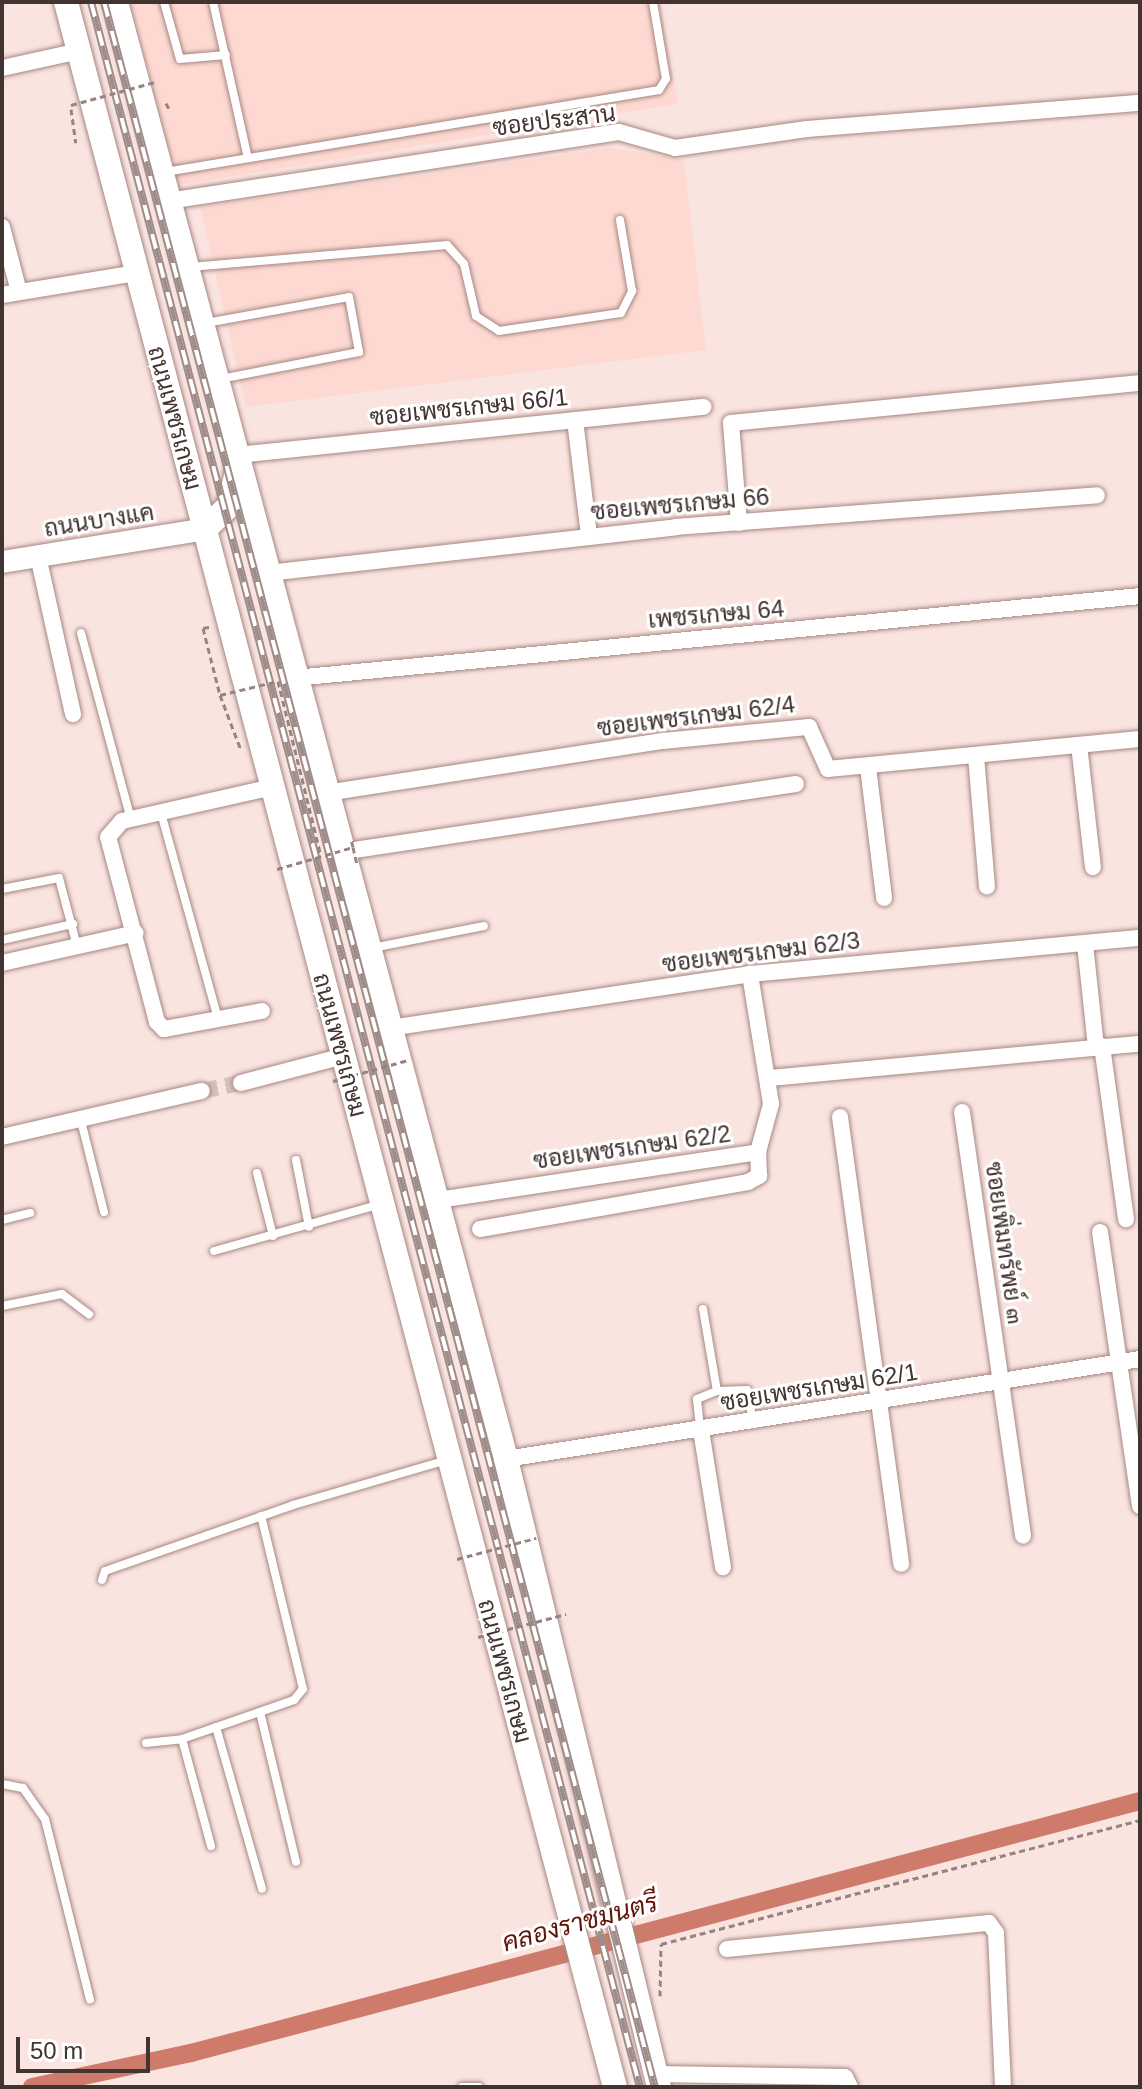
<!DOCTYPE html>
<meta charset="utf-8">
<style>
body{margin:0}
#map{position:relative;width:1142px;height:2089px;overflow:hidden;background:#fae4e0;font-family:Arial,Sarabun,sans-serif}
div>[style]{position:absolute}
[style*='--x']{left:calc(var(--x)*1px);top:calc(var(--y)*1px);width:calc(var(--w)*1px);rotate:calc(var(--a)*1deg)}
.built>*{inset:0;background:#fdd9d2}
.canal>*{height:18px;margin:-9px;padding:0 9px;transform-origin:9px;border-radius:9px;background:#ce7b6b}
.minor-tunnel>*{height:16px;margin-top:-8px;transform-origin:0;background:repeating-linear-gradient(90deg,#d5c1bd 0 16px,transparent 0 24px)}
.path>*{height:3px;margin-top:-1.5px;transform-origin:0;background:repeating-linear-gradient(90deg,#958480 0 6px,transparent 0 10px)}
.roads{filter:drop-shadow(0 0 2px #a88680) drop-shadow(0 0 2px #a88680)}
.service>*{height:8px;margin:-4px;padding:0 4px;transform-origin:4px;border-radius:4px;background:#fff}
.minor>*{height:16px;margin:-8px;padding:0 8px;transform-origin:8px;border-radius:8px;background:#fff}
.secondary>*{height:22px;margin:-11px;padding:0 11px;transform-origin:11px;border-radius:11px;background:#fff}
.primary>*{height:24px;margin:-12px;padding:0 12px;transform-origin:12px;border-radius:12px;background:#fff}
.rail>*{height:8px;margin-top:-4px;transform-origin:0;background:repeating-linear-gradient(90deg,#fff 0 15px,#9f8d89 0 30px);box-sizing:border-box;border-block:2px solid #9f8d89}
.path-bridge>*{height:3px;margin-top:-1.5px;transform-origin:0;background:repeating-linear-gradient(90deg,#958480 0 6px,transparent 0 10px)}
span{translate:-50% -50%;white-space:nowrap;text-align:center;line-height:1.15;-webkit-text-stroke:6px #fff;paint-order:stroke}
.street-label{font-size:24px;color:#423431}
.water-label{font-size:26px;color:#61160b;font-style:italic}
.frame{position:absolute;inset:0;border:4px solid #423431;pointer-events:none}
.scale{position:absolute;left:16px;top:2037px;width:134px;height:36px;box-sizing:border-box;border:4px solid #423431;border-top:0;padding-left:10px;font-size:24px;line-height:28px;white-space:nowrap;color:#423431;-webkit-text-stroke:6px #fff;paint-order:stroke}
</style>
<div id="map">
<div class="built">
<div style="clip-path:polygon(131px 2px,660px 2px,678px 104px,179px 185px)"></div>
<div style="clip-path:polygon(611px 148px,684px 160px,706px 350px,246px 407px,200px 207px)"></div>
</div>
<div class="canal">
<div style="--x:32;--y:2087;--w:163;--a:-12.1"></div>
<div style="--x:191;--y:2053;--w:982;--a:-14.87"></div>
</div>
<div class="minor-tunnel">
<div style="--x:202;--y:1091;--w:40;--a:-12"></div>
</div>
<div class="path">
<div style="--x:166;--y:103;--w:9;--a:63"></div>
<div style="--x:71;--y:109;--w:34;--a:82"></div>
<div style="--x:209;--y:627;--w:6;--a:171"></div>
<div style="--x:203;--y:628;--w:69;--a:75.8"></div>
<div style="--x:220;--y:695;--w:59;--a:69.1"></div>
<div style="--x:660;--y:1996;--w:52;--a:-88.9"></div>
<div style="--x:661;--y:1944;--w:495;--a:-14.5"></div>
</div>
<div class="roads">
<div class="service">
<div style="--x:164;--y:2;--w:59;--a:74.3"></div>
<div style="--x:180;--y:59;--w:46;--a:-5"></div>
<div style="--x:213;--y:2;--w:160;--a:77.4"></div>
<div style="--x:165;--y:172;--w:501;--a:-9.42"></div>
<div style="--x:659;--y:90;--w:13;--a:-58"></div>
<div style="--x:666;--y:79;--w:78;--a:-99.6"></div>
<div style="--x:190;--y:267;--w:258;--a:-4.9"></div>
<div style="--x:447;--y:245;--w:25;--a:48"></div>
<div style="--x:464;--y:264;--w:53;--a:77"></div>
<div style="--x:476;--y:316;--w:27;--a:33"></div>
<div style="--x:499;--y:331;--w:123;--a:-8.4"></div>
<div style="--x:621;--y:313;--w:25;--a:-63"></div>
<div style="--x:632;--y:291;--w:72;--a:-99.6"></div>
<div style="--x:206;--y:323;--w:145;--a:-10.3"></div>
<div style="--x:349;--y:297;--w:56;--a:79.7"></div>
<div style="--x:359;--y:352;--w:142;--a:169"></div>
<div style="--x:81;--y:633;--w:193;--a:75"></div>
<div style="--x:161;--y:813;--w:214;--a:74.5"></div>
<div style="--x:2;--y:889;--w:58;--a:-10.9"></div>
<div style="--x:59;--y:878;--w:70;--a:75.2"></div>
<div style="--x:2;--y:940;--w:73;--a:-12.7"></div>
<div style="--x:372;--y:948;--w:114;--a:-11.1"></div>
<div style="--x:81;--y:1121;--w:94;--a:75.8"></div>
<div style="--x:296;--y:1160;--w:68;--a:79"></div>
<div style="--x:257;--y:1173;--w:65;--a:75.7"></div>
<div style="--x:2;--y:1220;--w:29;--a:-14"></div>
<div style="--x:214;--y:1251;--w:173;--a:-15.7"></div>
<div style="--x:2;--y:1306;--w:61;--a:-11.3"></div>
<div style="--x:62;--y:1294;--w:34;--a:37"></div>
<div style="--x:703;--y:1309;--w:83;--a:80.3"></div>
<div style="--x:717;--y:1391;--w:30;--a:-2"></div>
<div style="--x:747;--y:1390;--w:32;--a:79"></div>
<div style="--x:700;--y:1428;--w:29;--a:-96"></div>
<div style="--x:697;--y:1399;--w:22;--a:-22"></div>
<div style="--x:102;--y:1580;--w:9;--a:-72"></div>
<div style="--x:105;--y:1571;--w:199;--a:-19.3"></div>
<div style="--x:293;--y:1505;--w:160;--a:-16.3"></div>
<div style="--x:260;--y:1712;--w:154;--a:76.5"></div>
<div style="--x:216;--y:1727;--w:168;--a:74.1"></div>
<div style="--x:182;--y:1739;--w:111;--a:74.8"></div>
<div style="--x:146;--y:1743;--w:36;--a:-6"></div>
<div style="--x:182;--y:1739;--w:119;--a:-19.2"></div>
<div style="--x:294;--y:1700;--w:14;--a:-51"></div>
<div style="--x:303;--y:1689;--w:178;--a:-103.6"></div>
<div style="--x:2;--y:1784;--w:21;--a:11"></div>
<div style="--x:23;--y:1788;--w:38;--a:55"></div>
<div style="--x:45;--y:1819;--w:186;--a:76"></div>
<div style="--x:462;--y:2087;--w:17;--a:0"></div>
</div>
<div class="minor">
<div style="--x:2;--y:68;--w:79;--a:-12.4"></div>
<div style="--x:168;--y:201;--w:456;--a:-8.7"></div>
<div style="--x:619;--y:132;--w:58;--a:15.9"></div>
<div style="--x:675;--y:148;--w:133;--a:-8.2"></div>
<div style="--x:807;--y:129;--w:331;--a:-4.5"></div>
<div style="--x:2;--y:227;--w:67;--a:75.3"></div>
<div style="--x:2;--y:295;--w:137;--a:-9.3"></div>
<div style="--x:575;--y:420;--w:117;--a:83.1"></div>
<div style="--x:238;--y:455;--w:468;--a:-5.9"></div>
<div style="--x:739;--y:523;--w:100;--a:-94.6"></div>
<div style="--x:731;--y:423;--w:411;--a:-5.6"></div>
<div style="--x:38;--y:556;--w:162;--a:77.5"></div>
<div style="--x:268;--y:573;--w:411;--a:-6.4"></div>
<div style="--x:676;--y:527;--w:422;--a:-4.3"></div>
<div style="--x:295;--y:678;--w:849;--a:-5.54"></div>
<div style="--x:1079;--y:745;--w:123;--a:83.5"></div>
<div style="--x:976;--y:756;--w:131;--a:85.2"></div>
<div style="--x:868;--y:767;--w:132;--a:83"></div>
<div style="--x:326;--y:793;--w:341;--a:-8.8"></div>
<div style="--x:663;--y:741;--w:147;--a:-5.5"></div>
<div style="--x:809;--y:727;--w:46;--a:65.7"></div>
<div style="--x:828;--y:769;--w:313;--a:-5.5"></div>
<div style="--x:341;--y:852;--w:460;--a:-8.5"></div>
<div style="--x:1085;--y:944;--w:104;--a:83.9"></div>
<div style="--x:2;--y:963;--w:137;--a:-12.6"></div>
<div style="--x:262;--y:1011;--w:100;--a:169.6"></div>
<div style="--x:164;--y:1029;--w:10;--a:-135"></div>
<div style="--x:157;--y:1022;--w:191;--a:-104.8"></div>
<div style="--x:108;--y:837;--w:21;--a:-49"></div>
<div style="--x:122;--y:821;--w:155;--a:-12.7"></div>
<div style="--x:390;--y:1028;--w:364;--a:-8.5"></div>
<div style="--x:750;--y:974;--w:392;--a:-5.3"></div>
<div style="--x:1102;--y:1046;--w:175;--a:82.1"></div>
<div style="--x:770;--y:1078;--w:372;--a:-5.3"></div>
<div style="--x:241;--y:1083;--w:106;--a:-14.7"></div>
<div style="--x:962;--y:1112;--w:428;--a:81.8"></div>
<div style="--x:840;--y:1117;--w:451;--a:82.2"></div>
<div style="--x:2;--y:1137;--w:205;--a:-13"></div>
<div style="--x:438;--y:1200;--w:324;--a:-8.5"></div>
<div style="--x:758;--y:1152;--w:50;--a:-74.8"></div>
<div style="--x:771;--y:1104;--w:132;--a:-99.2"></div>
<div style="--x:480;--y:1229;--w:272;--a:-9.9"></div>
<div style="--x:748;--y:1182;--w:13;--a:-29"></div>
<div style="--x:759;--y:1176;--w:24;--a:-92"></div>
<div style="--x:1100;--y:1232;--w:277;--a:81.7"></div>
<div style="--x:701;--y:1430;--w:139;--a:80.9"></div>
<div style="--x:506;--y:1459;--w:642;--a:-8.96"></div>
<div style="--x:727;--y:1949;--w:263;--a:-5.7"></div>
<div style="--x:989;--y:1923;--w:12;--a:55"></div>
<div style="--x:996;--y:1933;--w:154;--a:87.4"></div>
<div style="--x:656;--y:2074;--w:189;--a:0.9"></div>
<div style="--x:845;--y:2077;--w:11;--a:63"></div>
</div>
<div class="secondary">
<div style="--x:2;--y:562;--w:206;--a:-9.2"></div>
</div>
<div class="primary">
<div style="--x:66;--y:2;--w:2156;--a:75.25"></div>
<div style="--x:116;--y:2;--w:1508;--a:75.01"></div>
<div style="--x:506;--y:1459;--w:646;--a:76.31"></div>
<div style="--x:205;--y:529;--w:33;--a:-44"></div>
<div style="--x:229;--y:506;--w:37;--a:-77"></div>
</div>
</div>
<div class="rail">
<div style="--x:91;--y:2;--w:2156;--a:75.25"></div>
<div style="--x:104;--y:2;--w:2157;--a:75.2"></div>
</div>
<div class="path-bridge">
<div style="--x:71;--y:105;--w:87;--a:-15.3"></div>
<div style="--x:220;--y:695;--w:60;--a:-13.6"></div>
<div style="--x:278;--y:681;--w:180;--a:76.2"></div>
<div style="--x:353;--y:847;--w:18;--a:77"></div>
<div style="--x:277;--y:869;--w:79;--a:-16.1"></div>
<div style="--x:353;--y:847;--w:8;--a:-104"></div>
<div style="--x:333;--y:1081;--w:78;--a:-15.6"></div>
<div style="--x:457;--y:1559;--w:82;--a:-14.9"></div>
<div style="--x:478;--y:1637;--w:91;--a:-14.6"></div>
</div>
<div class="street-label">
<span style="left:554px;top:120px;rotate:-7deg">ซอยประสาน</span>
<span style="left:469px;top:407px;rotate:-6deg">ซอยเพชรเกษม 66/1</span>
<span style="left:175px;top:418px;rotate:75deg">ถนนเพชรเกษม</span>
<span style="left:680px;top:504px;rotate:-5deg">ซอยเพชรเกษม 66</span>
<span style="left:99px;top:520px;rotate:-9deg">ถนนบางแค</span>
<span style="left:716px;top:614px;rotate:-5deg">เพชรเกษม 64</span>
<span style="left:696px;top:716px;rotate:-7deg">ซอยเพชรเกษม 62/4</span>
<span style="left:761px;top:952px;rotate:-7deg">ซอยเพชรเกษม 62/3</span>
<span style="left:340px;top:1045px;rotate:75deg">ถนนเพชรเกษม</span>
<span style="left:632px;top:1147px;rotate:-8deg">ซอยเพชรเกษม 62/2</span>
<span style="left:1005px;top:1243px;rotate:82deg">ซอยเพิ่มทรัพย์ ๓</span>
<span style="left:819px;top:1387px;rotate:-9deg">ซอยเพชรเกษม 62/1</span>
<span style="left:505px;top:1671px;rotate:75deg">ถนนเพชรเกษม</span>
</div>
<div class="water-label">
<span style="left:580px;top:1923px;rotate:-15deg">คลองราชมนตรี</span>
</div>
<div class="frame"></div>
<div class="scale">50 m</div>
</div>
